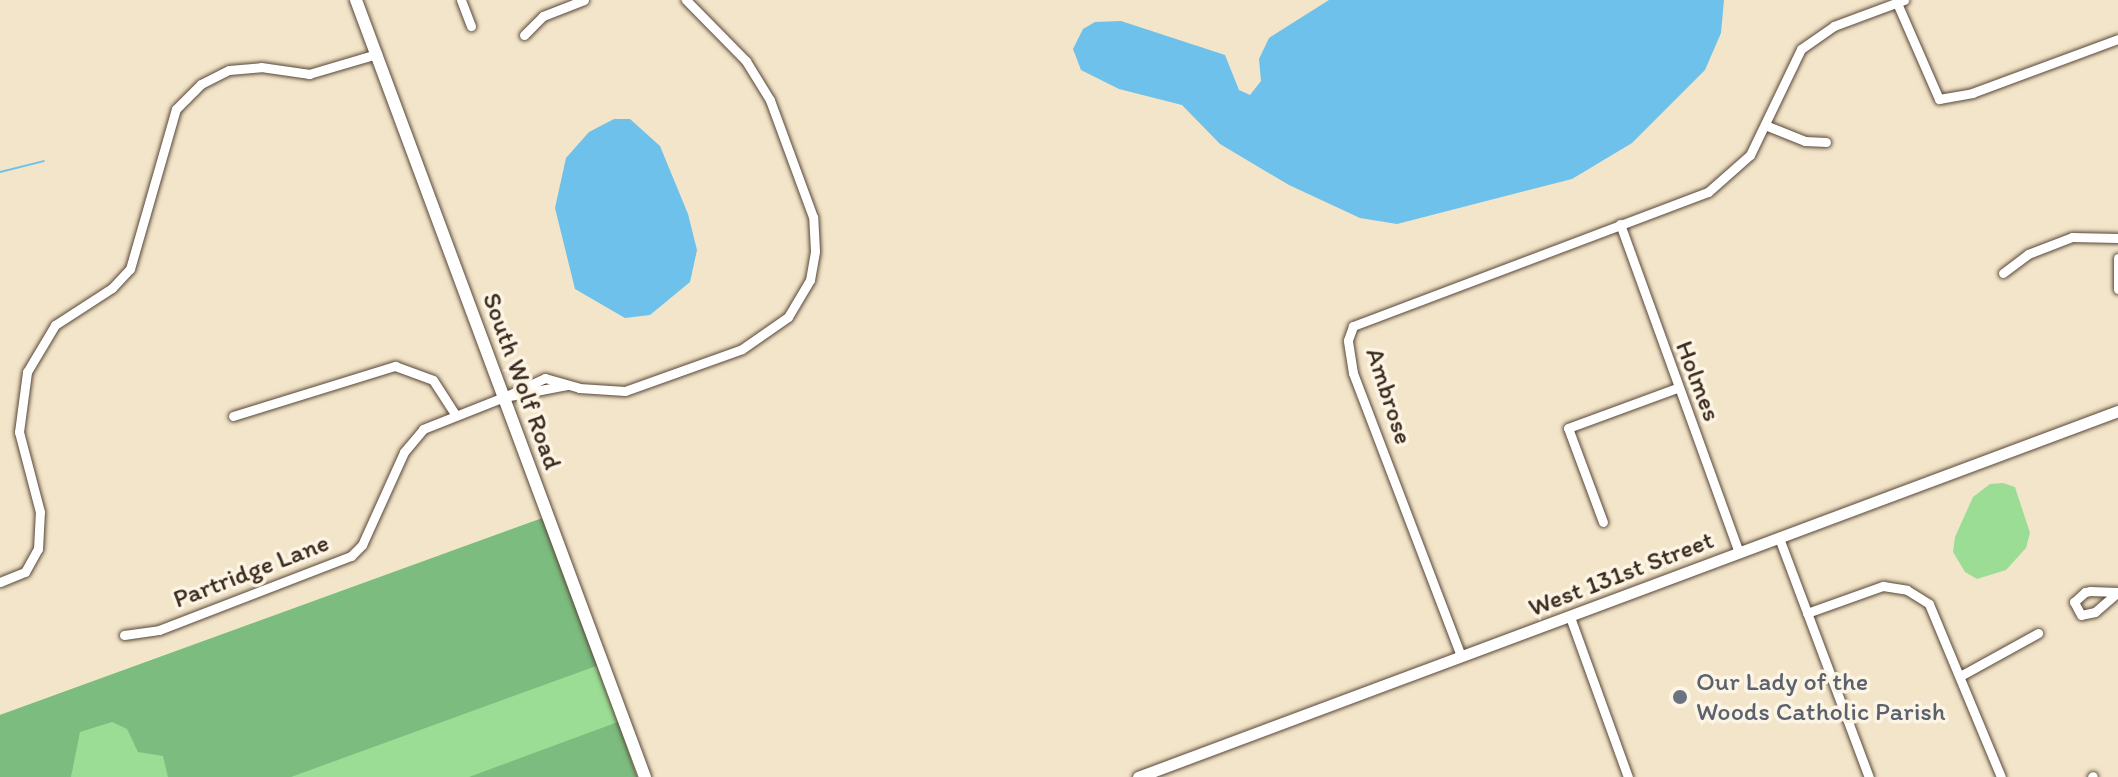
<!DOCTYPE html>
<style>
body{margin:0}
#map{position:relative;width:2118px;height:777px;overflow:hidden;background:#f3e5c9;font-family:Itim,sans-serif}
div>[style]{position:absolute}
[style*='--x']{left:calc(var(--x)*1px);top:calc(var(--y)*1px);width:calc(var(--w)*1px);rotate:calc(var(--a)*1deg)}
.green>*{inset:0;background:#9bdd94}
.forest>*{inset:0;background:#7cbc7e}
.water>*{inset:0;background:#6dc1ea}
.stream>*{height:2px;margin:-1px;padding:0 1px;transform-origin:1px;border-radius:1px;background:#6dc1ea}
.roads{filter:drop-shadow(0 0 2px #574638) drop-shadow(0 0 2px #574638)}
.minor>*{height:9px;margin:-4.5px;padding:0 4.5px;transform-origin:4.5px;border-radius:4.5px;background:#fff}
.tertiary>*{height:11px;margin:-5.5px;padding:0 5.5px;transform-origin:5.5px;border-radius:5.5px;background:#fff}
.secondary>*{height:12px;margin:-6px;padding:0 6px;transform-origin:6px;border-radius:6px;background:#fff}
.dots>*{width:22px;height:22px;translate:-50% -50%;box-sizing:border-box;border:4px solid #fcf5e5;border-radius:50%}
span{translate:-50% -50%;white-space:nowrap;text-align:center;line-height:1.15;-webkit-text-stroke:7px #fcf5e5;paint-order:stroke}
.street-label{font-size:26px;color:#3b2a1e}
.worship-label{font-size:26px;color:#5b616d}
.left{translate:0 -50%;text-align:left}
</style>
<div id="map">
<div class="green">
<div style="clip-path:polygon(2003px 483px,2015px 487px,2030px 533px,2026px 548px,2006px 570px,1977px 579px,1965px 572px,1953px 552px,1955px 537px,1973px 497px,1990px 484px)"></div>
<div style="clip-path:polygon(548px 516px,637px 777px,0 777px,0 715px)"></div>
</div>
<div class="forest">
<div style="clip-path:polygon(548px 516px,599px 665px,291px 777px,168px 777px,163px 756px,138px 752px,127px 729px,112px 722px,80px 732px,71px 777px,0 777px,0 715px)"></div>
<div style="clip-path:polygon(618px 722px,637px 777px,469px 777px)"></div>
</div>
<div class="water">
<div style="clip-path:polygon(1329px 0,1724px 0,1721px 33px,1705px 70px,1632px 143px,1572px 179px,1397px 224px,1360px 218px,1289px 185px,1220px 144px,1182px 105px,1119px 89px,1081px 70px,1073px 49px,1083px 29px,1095px 22px,1121px 21px,1225px 55px,1239px 90px,1250px 95px,1261px 81px,1259px 59px,1269px 38px)"></div>
<div style="clip-path:polygon(614px 119px,630px 119px,660px 146px,688px 214px,697px 250px,690px 282px,650px 315px,625px 318px,575px 289px,555px 208px,566px 158px,589px 132px)"></div>
</div>
<div class="stream">
<div style="--x:0;--y:172;--w:45;--a:-14"></div>
</div>
<div class="roads">
<div class="minor">
<div style="--x:461;--y:0;--w:28;--a:69"></div>
<div style="--x:1897;--y:3;--w:105;--a:66.4"></div>
<div style="--x:1939;--y:99;--w:34;--a:-10"></div>
<div style="--x:1972;--y:93;--w:156;--a:-20.3"></div>
<div style="--x:524;--y:35;--w:27;--a:-45"></div>
<div style="--x:543;--y:16;--w:44;--a:-21.3"></div>
<div style="--x:1765;--y:125;--w:43;--a:21.8"></div>
<div style="--x:1805;--y:141;--w:21;--a:3"></div>
<div style="--x:1620;--y:224;--w:350;--a:70.1"></div>
<div style="--x:2118;--y:258;--w:31;--a:90"></div>
<div style="--x:2003;--y:273;--w:31;--a:-37"></div>
<div style="--x:2028;--y:254;--w:47;--a:-21.1"></div>
<div style="--x:2072;--y:237;--w:46;--a:1.2"></div>
<div style="--x:504;--y:397;--w:45;--a:-24.9"></div>
<div style="--x:545;--y:378;--w:35;--a:16"></div>
<div style="--x:579;--y:388;--w:46;--a:3.7"></div>
<div style="--x:625;--y:391;--w:124;--a:-19.7"></div>
<div style="--x:742;--y:349;--w:56;--a:-34.8"></div>
<div style="--x:788;--y:317;--w:43;--a:-59.3"></div>
<div style="--x:810;--y:280;--w:29;--a:-80"></div>
<div style="--x:815;--y:251;--w:34;--a:-93"></div>
<div style="--x:813;--y:217;--w:125;--a:-110.2"></div>
<div style="--x:770;--y:100;--w:46;--a:-121.6"></div>
<div style="--x:746;--y:61;--w:86;--a:-134.5"></div>
<div style="--x:233;--y:416;--w:170;--a:-17.2"></div>
<div style="--x:395;--y:366;--w:40;--a:20.2"></div>
<div style="--x:433;--y:380;--w:40;--a:57.1"></div>
<div style="--x:1603;--y:522;--w:100;--a:-110.4"></div>
<div style="--x:1568;--y:428;--w:116;--a:-20.2"></div>
<div style="--x:1779;--y:538;--w:255;--a:69.4"></div>
<div style="--x:0;--y:582;--w:27;--a:-22"></div>
<div style="--x:25;--y:572;--w:26;--a:-61"></div>
<div style="--x:38;--y:549;--w:37;--a:-87"></div>
<div style="--x:40;--y:512;--w:83;--a:-104.7"></div>
<div style="--x:19;--y:432;--w:61;--a:-82.4"></div>
<div style="--x:27;--y:372;--w:55;--a:-59.2"></div>
<div style="--x:55;--y:325;--w:68;--a:-33"></div>
<div style="--x:112;--y:288;--w:26;--a:-47"></div>
<div style="--x:130;--y:269;--w:166;--a:-74"></div>
<div style="--x:176;--y:109;--w:35;--a:-45"></div>
<div style="--x:201;--y:84;--w:31;--a:-27"></div>
<div style="--x:229;--y:70;--w:32;--a:-5"></div>
<div style="--x:261;--y:67;--w:49;--a:8.3"></div>
<div style="--x:309;--y:74;--w:71;--a:-16.4"></div>
<div style="--x:2085;--y:592;--w:5;--a:-11"></div>
<div style="--x:2090;--y:591;--w:28;--a:2"></div>
<div style="--x:2118;--y:592;--w:30;--a:139"></div>
<div style="--x:2095;--y:612;--w:14;--a:168"></div>
<div style="--x:2081;--y:615;--w:15;--a:-118"></div>
<div style="--x:2074;--y:602;--w:15;--a:-42"></div>
<div style="--x:1807;--y:613;--w:81;--a:-19.6"></div>
<div style="--x:1883;--y:586;--w:24;--a:9"></div>
<div style="--x:1907;--y:590;--w:26;--a:32"></div>
<div style="--x:1929;--y:604;--w:187;--a:67.4"></div>
<div style="--x:1570;--y:617;--w:170;--a:70.1"></div>
<div style="--x:124;--y:635;--w:35;--a:-8"></div>
<div style="--x:159;--y:630;--w:206;--a:-21.1"></div>
<div style="--x:351;--y:556;--w:16;--a:-45"></div>
<div style="--x:362;--y:545;--w:102;--a:-65.7"></div>
<div style="--x:404;--y:452;--w:30;--a:-50"></div>
<div style="--x:423;--y:429;--w:87;--a:-21.6"></div>
<div style="--x:504;--y:397;--w:64;--a:-10.8"></div>
<div style="--x:1461;--y:656;--w:303;--a:-110.9"></div>
<div style="--x:1353;--y:373;--w:33;--a:-99"></div>
<div style="--x:1348;--y:340;--w:15;--a:-70"></div>
<div style="--x:1353;--y:326;--w:379;--a:-20.7"></div>
<div style="--x:1708;--y:192;--w:56;--a:-41.4"></div>
<div style="--x:1750;--y:155;--w:118;--a:-64.3"></div>
<div style="--x:1801;--y:49;--w:40;--a:-34.9"></div>
<div style="--x:1834;--y:26;--w:75;--a:-20.4"></div>
<div style="--x:1962;--y:675;--w:87;--a:-28.9"></div>
<div style="--x:2092;--y:777;--w:1;--a:-45"></div>
</div>
<div class="tertiary">
<div style="--x:1138;--y:777;--w:1046;--a:-20.48"></div>
</div>
<div class="secondary">
<div style="--x:356;--y:0;--w:829;--a:69.6"></div>
</div>
</div>
<div class="dots">
<div style="left:1680px;top:697px;background:#6b7280"></div>
</div>
<div class="street-label">
<span style="left:522px;top:381px;rotate:70deg">South Wolf Road</span>
<span style="left:1698px;top:381px;rotate:69deg">Holmes</span>
<span style="left:1389px;top:396px;rotate:72deg">Ambrose</span>
<span style="left:251px;top:571px;rotate:-21deg">Partridge Lane</span>
<span style="left:1621px;top:574px;rotate:-21deg">West 131st Street</span>
</div>
<div class="worship-label">
<span class="left" style="left:1696px;top:697px">Our Lady of the<br>Woods Catholic Parish</span>
</div>
</div>
